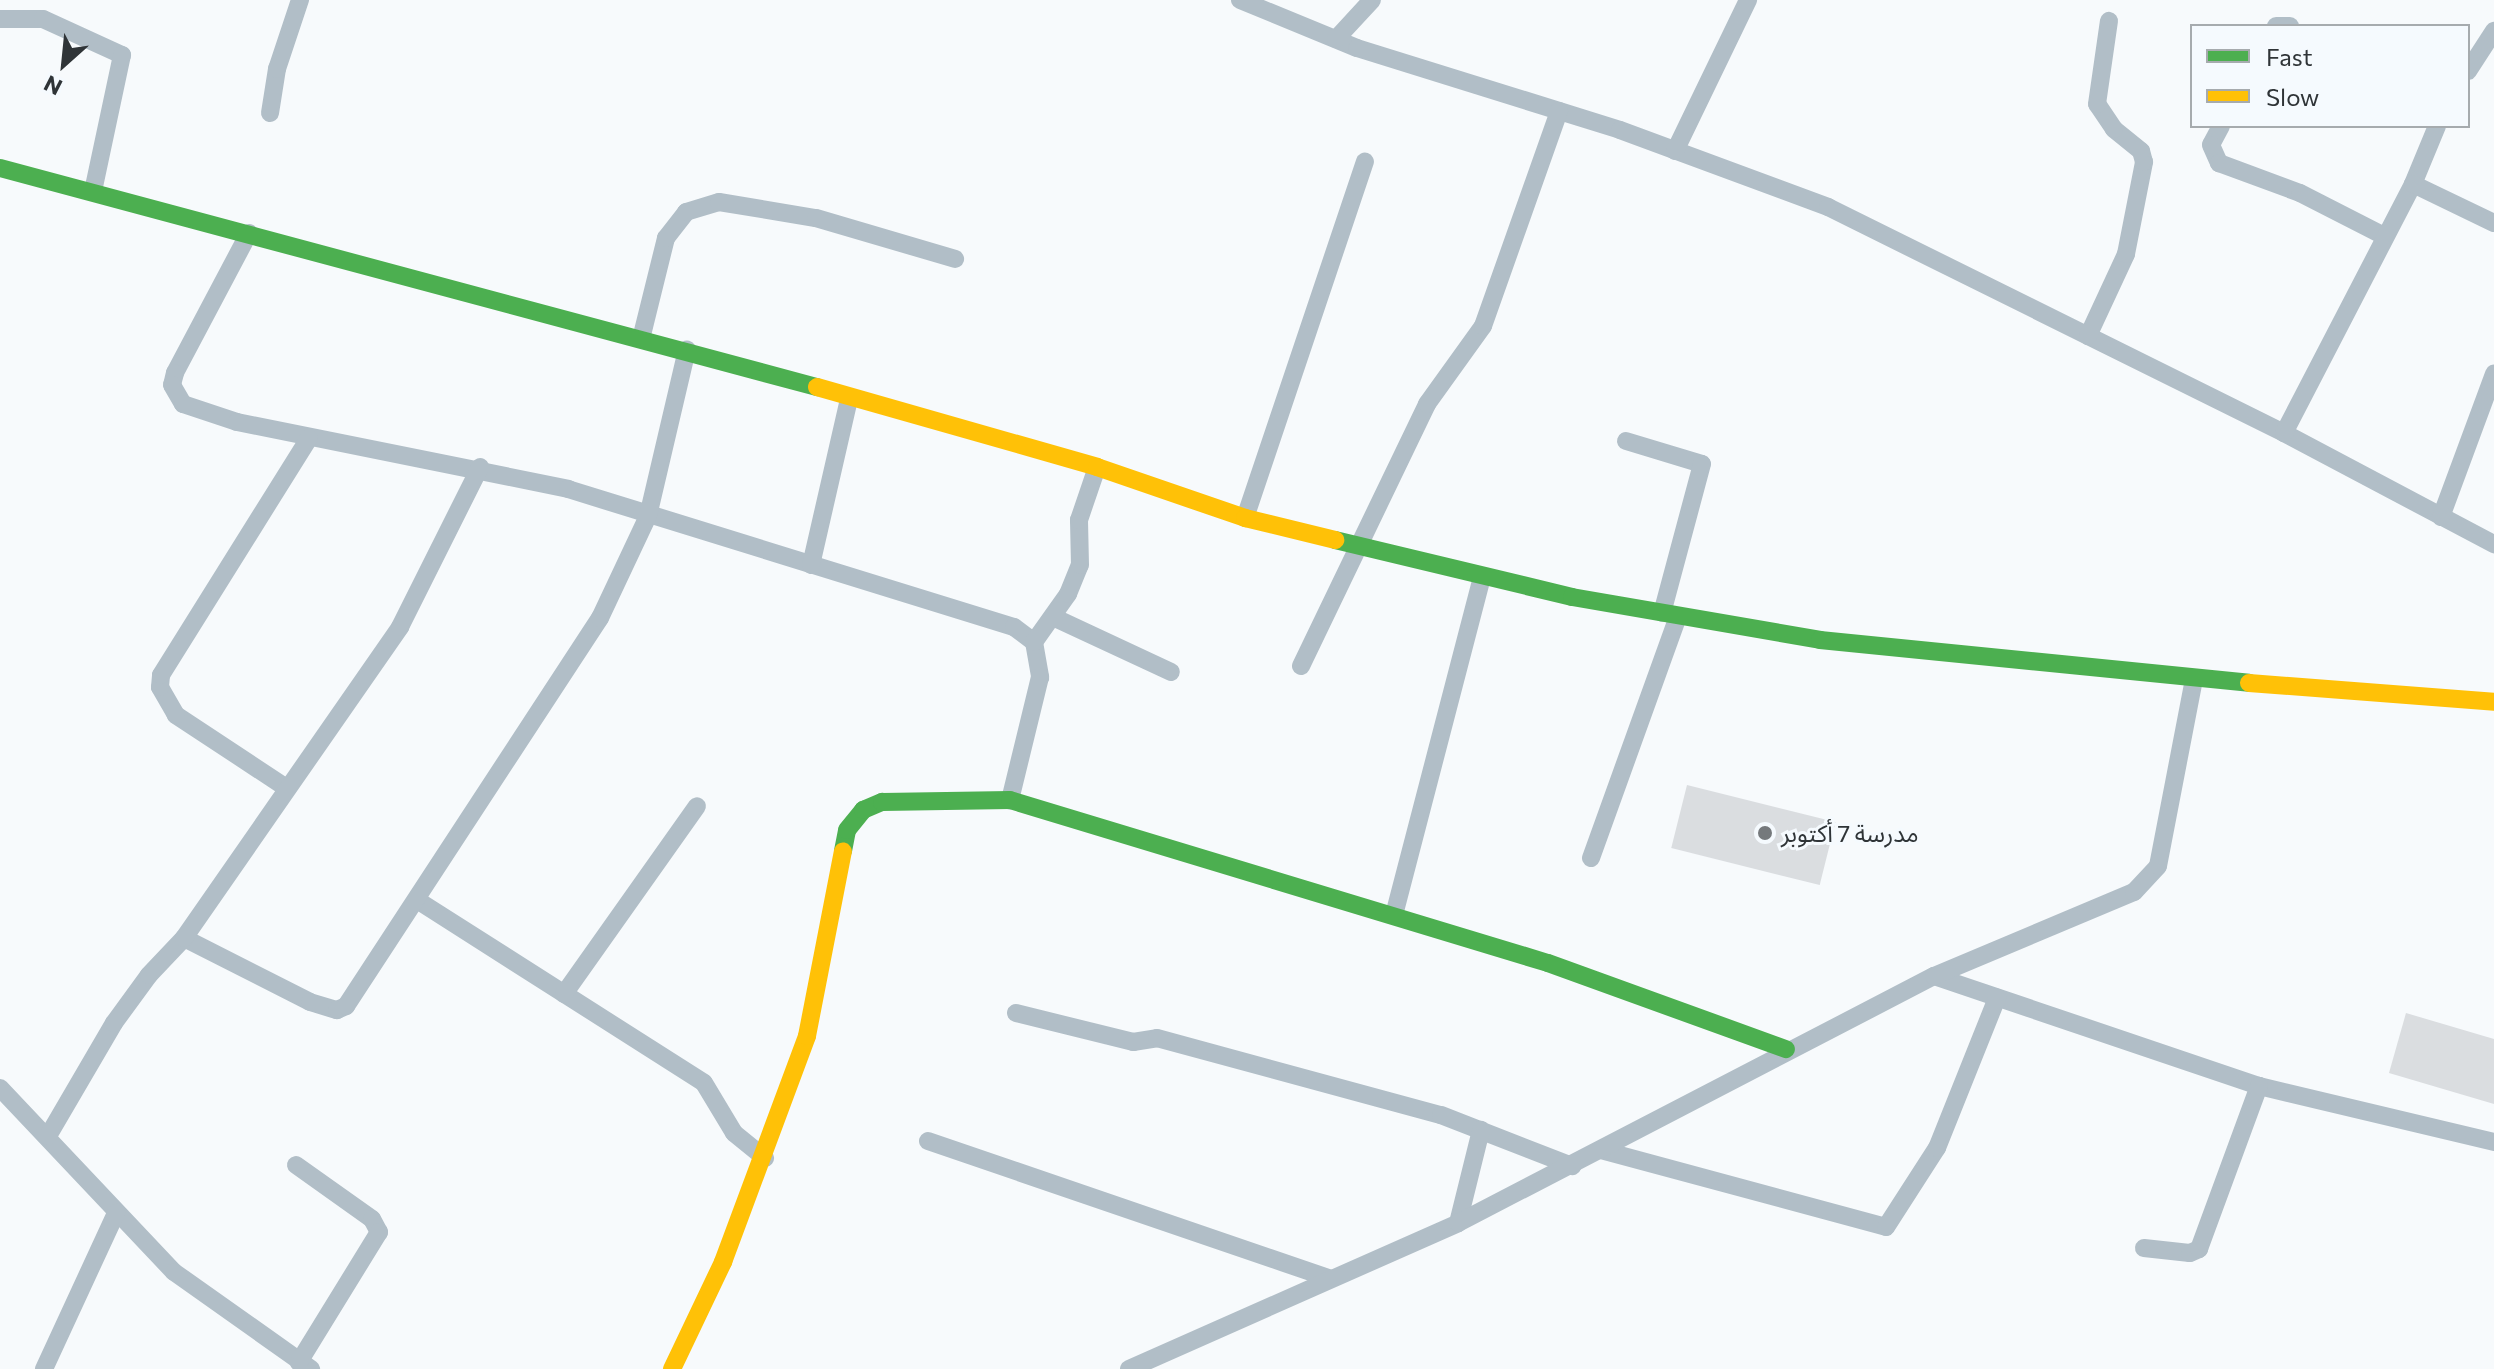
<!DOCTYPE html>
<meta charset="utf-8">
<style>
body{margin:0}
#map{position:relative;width:2494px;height:1369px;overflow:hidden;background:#f7fafc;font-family:Commissioner,"Noto Sans Arabic",sans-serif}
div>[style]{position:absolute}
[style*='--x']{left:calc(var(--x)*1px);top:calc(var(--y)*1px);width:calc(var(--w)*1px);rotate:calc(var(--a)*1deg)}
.building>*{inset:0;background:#dadde0;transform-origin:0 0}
.street>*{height:18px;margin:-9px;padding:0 9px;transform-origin:9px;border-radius:9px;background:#b1bec7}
.fast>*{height:18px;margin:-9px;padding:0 9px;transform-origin:9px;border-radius:9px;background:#4caf50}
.slow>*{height:18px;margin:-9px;padding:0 9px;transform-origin:9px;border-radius:9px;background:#ffc107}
.dots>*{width:22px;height:22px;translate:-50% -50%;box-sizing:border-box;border:4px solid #f5fafe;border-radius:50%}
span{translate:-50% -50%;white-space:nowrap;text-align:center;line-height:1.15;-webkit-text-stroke:6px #f5fafe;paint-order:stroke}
.poi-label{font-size:24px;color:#2f3437}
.left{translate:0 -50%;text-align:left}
.legend{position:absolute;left:2190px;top:24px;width:280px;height:104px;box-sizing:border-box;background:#f5fafe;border:2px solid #a6abae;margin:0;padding:10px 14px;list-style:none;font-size:24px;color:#2f3437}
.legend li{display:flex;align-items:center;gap:16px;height:40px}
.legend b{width:40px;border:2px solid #a6abae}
.north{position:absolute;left:24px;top:24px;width:80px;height:80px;-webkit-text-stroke:6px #f5fafe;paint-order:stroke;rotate:207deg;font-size:22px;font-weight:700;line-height:32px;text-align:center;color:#2f3437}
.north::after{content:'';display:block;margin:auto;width:28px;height:36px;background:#2f3437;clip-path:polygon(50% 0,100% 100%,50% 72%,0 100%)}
</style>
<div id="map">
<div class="building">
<div style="left:1687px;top:785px;width:153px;height:65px;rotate:14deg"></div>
<div style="clip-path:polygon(2406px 1013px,2494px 1039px,2494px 1104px,2389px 1073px)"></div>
</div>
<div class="street">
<div style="--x:1240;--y:0;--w:126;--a:22.3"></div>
<div style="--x:1357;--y:48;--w:275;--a:17.3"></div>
<div style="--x:1620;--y:130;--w:222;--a:20.3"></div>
<div style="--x:1828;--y:207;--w:509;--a:26.36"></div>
<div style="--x:2284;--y:433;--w:238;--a:27.9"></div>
<div style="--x:0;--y:19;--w:43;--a:0"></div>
<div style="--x:43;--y:19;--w:87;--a:24.5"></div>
<div style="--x:122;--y:55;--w:139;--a:102"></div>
<div style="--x:2276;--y:26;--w:14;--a:0"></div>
<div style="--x:1336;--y:39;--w:53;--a:-47.3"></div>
<div style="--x:2468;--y:71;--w:48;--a:-57"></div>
<div style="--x:270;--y:113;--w:45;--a:-81"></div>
<div style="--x:277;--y:69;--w:73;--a:-71.6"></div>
<div style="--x:2221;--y:126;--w:21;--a:118"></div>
<div style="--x:2211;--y:145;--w:20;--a:66"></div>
<div style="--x:2219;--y:163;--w:86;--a:20.3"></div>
<div style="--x:2300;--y:193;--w:94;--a:27.1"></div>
<div style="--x:1675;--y:151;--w:168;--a:-64.2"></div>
<div style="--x:2413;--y:184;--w:63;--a:-67.5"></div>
<div style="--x:249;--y:233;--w:158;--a:117.9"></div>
<div style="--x:175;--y:373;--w:12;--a:104"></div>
<div style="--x:172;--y:385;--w:22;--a:60"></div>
<div style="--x:183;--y:404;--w:57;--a:18.4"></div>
<div style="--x:237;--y:422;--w:338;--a:11.4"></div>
<div style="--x:568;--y:489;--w:467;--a:17.2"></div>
<div style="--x:1014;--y:627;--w:25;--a:37"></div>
<div style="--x:1034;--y:642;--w:36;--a:80"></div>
<div style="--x:1040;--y:677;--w:127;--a:103.7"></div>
<div style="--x:2088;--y:336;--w:90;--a:-65.1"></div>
<div style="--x:2126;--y:254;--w:94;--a:-78.9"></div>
<div style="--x:2144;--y:162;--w:11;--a:-105"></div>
<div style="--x:2141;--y:151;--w:35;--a:-141"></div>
<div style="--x:2114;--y:129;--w:30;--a:-124"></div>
<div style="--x:2097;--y:104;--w:84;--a:-81.8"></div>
<div style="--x:641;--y:339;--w:104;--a:-76.1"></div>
<div style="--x:666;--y:238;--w:33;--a:-52"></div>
<div style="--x:686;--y:212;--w:34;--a:-17"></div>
<div style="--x:719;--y:202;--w:98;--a:9.4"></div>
<div style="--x:816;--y:218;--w:145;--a:16.4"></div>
<div style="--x:2284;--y:433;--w:280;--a:-62.6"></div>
<div style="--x:2413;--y:184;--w:90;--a:25.7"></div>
<div style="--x:1626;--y:441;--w:79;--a:16.8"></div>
<div style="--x:1702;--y:464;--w:154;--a:105"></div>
<div style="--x:2441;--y:517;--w:153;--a:-69.7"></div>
<div style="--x:1245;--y:518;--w:376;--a:-71.4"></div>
<div style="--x:811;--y:565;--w:170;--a:-77.1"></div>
<div style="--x:1053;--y:617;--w:130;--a:25"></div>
<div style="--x:1034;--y:642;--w:59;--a:-54.7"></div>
<div style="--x:1068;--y:594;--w:31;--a:-68"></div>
<div style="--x:1080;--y:565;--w:45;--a:-91.3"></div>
<div style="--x:1079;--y:520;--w:56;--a:-71.2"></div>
<div style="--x:1301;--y:666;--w:291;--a:-64.3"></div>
<div style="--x:1427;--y:404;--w:96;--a:-54.3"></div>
<div style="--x:1483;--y:326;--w:228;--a:-70.5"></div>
<div style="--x:285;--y:787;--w:131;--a:-146.6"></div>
<div style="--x:176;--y:715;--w:32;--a:-120"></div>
<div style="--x:160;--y:687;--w:12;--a:-85"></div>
<div style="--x:161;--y:675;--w:279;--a:-58"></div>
<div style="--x:1591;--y:858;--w:257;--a:-70.2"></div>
<div style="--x:417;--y:900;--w:340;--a:32.5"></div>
<div style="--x:704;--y:1083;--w:58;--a:59"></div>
<div style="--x:734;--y:1133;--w:40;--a:39"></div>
<div style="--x:1394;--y:915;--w:349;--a:-75.4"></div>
<div style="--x:184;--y:938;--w:141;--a:26.9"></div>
<div style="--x:310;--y:1002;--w:28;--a:17"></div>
<div style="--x:337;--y:1010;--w:10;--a:-24"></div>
<div style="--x:346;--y:1006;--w:464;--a:-56.8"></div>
<div style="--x:600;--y:618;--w:113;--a:-64.8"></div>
<div style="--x:648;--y:516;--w:171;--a:-76.8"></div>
<div style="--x:1934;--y:976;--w:343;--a:18.7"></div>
<div style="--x:2259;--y:1086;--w:242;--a:13.4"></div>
<div style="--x:564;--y:994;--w:230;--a:-54.7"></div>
<div style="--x:1016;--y:1013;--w:121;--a:13.9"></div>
<div style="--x:1133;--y:1042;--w:24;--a:-9"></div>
<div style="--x:1157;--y:1038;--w:294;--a:15.2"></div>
<div style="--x:1441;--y:1115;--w:141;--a:21.3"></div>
<div style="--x:0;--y:1088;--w:253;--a:46.6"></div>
<div style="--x:174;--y:1272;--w:168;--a:35.3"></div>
<div style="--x:48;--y:1136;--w:131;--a:-59.7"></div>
<div style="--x:114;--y:1023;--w:59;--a:-53.9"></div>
<div style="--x:149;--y:975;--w:51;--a:-46.6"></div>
<div style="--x:184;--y:938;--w:379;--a:-55.2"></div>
<div style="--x:400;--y:627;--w:179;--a:-63.4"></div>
<div style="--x:928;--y:1141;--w:424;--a:18.9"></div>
<div style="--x:1601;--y:1150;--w:295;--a:15.1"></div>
<div style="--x:1886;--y:1227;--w:94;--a:-57.2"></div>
<div style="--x:1937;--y:1148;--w:162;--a:-68.2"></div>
<div style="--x:296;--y:1165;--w:93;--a:35.4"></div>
<div style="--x:372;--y:1219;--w:15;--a:62"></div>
<div style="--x:379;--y:1232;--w:153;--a:121.6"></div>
<div style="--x:1458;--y:1223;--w:96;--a:-76.1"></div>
<div style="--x:2144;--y:1248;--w:46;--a:6.2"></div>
<div style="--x:2190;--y:1253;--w:10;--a:-24"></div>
<div style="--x:2199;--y:1249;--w:174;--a:-69.8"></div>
<div style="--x:44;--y:1369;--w:172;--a:-65.2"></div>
<div style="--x:1129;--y:1369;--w:360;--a:-23.9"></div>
<div style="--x:1458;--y:1223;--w:536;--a:-27.43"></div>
<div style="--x:1934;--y:976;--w:217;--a:-22.8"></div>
<div style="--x:2134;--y:892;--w:35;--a:-47"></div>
<div style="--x:2158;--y:866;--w:190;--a:-79.1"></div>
</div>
<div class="fast">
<div style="--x:0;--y:168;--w:846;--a:15.01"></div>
<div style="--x:1335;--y:540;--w:244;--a:13.5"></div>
<div style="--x:1572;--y:597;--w:252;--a:9.8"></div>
<div style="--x:1820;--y:640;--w:431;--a:5.7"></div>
<div style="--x:843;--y:851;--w:21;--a:-79"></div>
<div style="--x:847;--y:830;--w:26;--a:-51"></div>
<div style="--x:863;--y:810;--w:21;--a:-23"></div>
<div style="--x:882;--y:802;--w:128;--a:-0.9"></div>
<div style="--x:1010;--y:800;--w:562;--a:16.86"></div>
<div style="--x:1548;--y:963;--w:253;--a:19.9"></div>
</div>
<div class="slow">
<div style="--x:817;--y:387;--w:291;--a:15.9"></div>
<div style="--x:1097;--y:467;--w:157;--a:19"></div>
<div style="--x:1245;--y:518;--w:93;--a:13.7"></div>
<div style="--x:2249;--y:683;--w:246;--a:4.4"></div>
<div style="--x:672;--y:1369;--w:119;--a:-64.5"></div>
<div style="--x:723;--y:1262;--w:241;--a:-69.6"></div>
<div style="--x:807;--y:1036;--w:188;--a:-79"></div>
</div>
<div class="dots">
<div style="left:1765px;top:833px;background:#75797c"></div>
</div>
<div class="poi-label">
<span class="left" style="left:1781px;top:833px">مدرسة 7 أكتوبر</span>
</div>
<ul class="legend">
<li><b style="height:10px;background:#4caf50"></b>Fast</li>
<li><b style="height:10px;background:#ffc107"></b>Slow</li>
</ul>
<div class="north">N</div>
</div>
